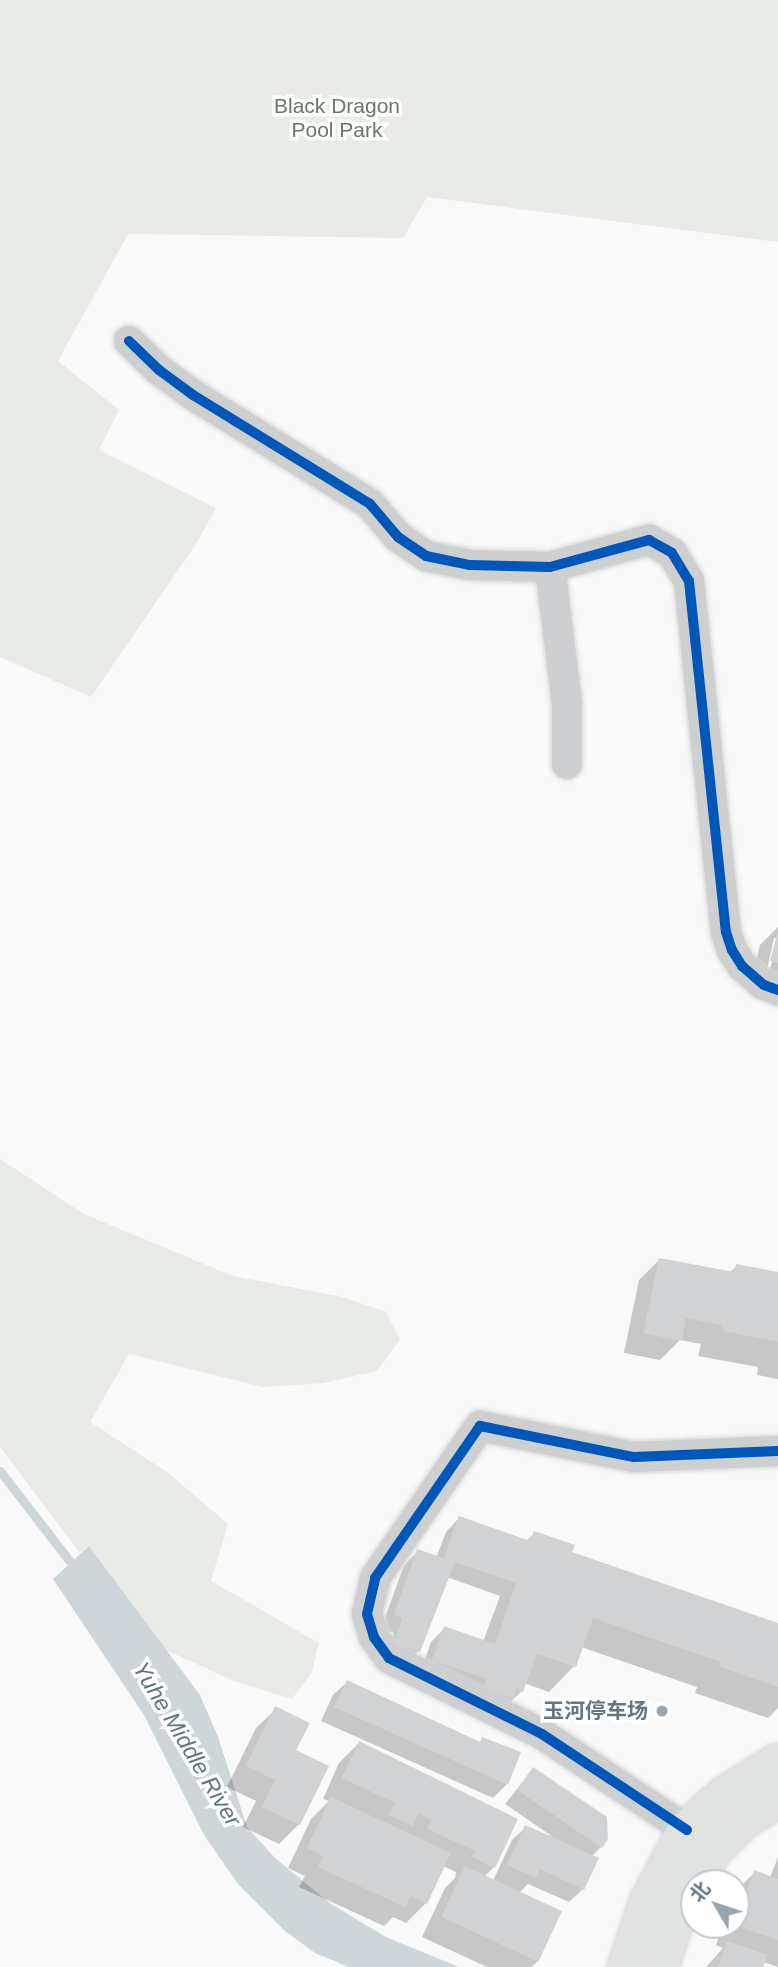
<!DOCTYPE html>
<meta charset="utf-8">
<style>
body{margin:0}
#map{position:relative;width:778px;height:1967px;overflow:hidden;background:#f9f9f9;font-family:Arial,"Noto Sans SC",sans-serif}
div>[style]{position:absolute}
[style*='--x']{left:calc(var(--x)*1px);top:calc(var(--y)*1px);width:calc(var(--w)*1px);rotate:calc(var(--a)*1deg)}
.green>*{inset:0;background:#e8ebe6}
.water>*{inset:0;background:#ced6d9}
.shadow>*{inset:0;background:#0003}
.stream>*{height:9px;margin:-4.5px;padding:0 4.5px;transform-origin:4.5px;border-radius:4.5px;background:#ced6d9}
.building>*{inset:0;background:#d0d2d3;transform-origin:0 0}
.roads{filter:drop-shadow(0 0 2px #d5d6d7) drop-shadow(0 0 2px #d5d6d7)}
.minor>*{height:30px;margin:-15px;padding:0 15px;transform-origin:15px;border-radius:15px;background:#cecfd0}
.major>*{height:38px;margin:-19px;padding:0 19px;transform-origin:19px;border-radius:19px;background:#e1e2e2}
.cycleway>*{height:10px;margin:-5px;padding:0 5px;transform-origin:5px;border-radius:5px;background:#0057b8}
.dots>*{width:19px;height:19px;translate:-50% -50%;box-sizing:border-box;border:4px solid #fff;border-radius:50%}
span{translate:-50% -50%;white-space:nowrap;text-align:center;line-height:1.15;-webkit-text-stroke:7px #fff;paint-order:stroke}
.park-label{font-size:21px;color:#687a64}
.poi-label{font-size:21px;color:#657683;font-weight:700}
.right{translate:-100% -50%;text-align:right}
.water-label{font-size:23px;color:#60757c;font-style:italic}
.north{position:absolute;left:680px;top:1869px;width:70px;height:70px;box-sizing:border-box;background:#fff;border:2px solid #c1c8cd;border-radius:50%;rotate:309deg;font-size:19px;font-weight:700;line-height:28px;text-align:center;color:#657683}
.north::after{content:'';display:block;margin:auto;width:24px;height:32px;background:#99a4ac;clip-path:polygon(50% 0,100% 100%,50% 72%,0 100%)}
</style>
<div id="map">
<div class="green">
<div style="clip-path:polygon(0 0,778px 0,778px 242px,427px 197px,403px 238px,128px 234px,58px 361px,119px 410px,99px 450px,216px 508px,196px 544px,91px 697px,0 657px)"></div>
<div style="clip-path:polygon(0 1159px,84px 1214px,233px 1276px,343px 1297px,386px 1312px,400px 1339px,377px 1371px,323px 1383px,263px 1387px,129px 1354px,90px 1422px,167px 1472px,228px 1524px,211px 1581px,319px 1643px,312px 1672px,292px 1699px,234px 1681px,166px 1650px,89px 1546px,80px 1553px,0 1447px)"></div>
</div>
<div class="water">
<div style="clip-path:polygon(89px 1546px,200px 1695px,218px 1737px,247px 1827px,275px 1858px,331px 1904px,386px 1937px,459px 1967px,349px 1967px,315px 1953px,285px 1931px,238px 1884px,204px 1835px,144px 1715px,53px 1579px)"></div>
</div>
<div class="shadow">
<div style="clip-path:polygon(evenodd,778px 927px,778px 994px,751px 981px,760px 945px,778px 927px,774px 938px,778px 938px,770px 970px,767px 969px,774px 938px)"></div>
<div style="clip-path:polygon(659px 1260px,729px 1273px,737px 1266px,778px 1274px,778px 1379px,757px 1375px,758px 1367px,698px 1356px,701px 1344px,680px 1340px,660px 1360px,624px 1353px,639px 1280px)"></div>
<div style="clip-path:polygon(459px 1518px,526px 1541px,535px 1533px,568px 1560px,778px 1625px,778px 1708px,768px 1718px,695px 1693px,697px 1687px,581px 1647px,574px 1666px,549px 1692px,524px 1683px,522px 1691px,508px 1704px,420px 1674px,431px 1642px,445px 1628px,483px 1642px,500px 1596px,447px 1577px,418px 1651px,412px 1658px,388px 1649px,394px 1633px,381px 1629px,404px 1565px,418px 1551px,436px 1558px,446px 1532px)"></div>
<div style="clip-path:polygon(347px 1682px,478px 1743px,483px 1739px,518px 1753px,506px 1785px,493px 1798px,321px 1721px,333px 1695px)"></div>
<div style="clip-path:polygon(276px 1709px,294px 1750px,299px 1824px,279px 1844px,243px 1827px,256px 1801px,227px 1787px,256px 1728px)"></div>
<div style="clip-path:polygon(359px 1743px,494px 1867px,484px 1877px,493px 1881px,512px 1840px,526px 1827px,553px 1837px,505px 1804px,533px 1769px,601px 1847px,591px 1857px,583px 1889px,569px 1902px,528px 1884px,519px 1893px,538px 1961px,531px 1967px,487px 1967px,422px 1937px,445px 1888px,455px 1878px,456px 1872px,443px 1866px,426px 1903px,406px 1923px,393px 1917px,384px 1926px,299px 1887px,305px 1876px,288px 1868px,311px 1819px,329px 1801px,323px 1799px,339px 1763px)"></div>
<div style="clip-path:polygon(778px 1857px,778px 1967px,763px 1962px,761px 1967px,706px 1967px,723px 1948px,716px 1945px,723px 1925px,736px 1925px,736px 1891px,755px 1872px,770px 1878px)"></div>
</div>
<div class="stream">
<div style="--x:0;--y:1471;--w:128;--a:52.3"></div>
</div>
<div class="building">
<div style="clip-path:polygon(777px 934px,778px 934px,778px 963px,770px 961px)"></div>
<div style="clip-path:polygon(659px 1258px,734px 1272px,736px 1264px,778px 1272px,778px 1342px,723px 1331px,723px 1325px,686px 1318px,682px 1341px,643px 1333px)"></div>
<div style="clip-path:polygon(459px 1516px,530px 1541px,534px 1531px,575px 1545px,572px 1552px,778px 1623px,778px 1687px,720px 1667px,721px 1662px,593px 1618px,576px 1667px,537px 1654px,523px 1692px,516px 1689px,513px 1698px,484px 1688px,487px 1679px,432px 1660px,444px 1626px,495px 1644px,516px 1583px,455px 1562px,420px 1652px,394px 1643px,402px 1618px,394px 1615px,417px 1549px,444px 1558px)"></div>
<div style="clip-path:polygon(347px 1680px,480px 1742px,482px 1737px,521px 1752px,508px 1785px,334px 1707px)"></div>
<div style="clip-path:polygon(275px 1706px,310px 1723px,296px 1750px,329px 1766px,300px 1825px,262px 1807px,275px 1780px,246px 1766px)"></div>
<div style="clip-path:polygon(359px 1741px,518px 1819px,495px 1868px,472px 1857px,475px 1851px,427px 1829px,431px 1820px,418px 1814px,413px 1826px,389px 1815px,395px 1803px,342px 1778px)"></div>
<div style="clip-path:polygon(533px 1767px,607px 1817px,608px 1839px,602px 1848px,517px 1790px)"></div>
<div style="clip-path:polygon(331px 1797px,451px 1853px,427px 1904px,411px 1896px,405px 1907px,318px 1867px,323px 1856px,307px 1848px)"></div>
<div style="clip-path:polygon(525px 1825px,599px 1858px,584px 1890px,540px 1869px,536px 1878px,507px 1865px)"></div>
<div style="left:465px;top:1866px;width:107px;height:56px;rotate:25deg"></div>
<div style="clip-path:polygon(754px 1870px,778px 1879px,778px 1940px,736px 1926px)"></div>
<div style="clip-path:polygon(727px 1941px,768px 1955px,763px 1967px,718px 1967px)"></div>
</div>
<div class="roads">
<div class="minor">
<div style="--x:129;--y:341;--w:42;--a:44"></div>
<div style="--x:159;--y:370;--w:42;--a:36.3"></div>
<div style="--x:193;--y:395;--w:208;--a:31.6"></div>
<div style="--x:370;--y:504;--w:43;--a:49.7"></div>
<div style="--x:398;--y:537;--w:34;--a:34"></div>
<div style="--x:426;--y:556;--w:45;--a:11.6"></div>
<div style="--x:470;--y:565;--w:80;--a:1.4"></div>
<div style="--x:550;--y:567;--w:103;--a:-15.3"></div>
<div style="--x:649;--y:540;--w:26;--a:29"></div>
<div style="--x:672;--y:553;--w:33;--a:59"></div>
<div style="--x:689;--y:581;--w:353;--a:84"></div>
<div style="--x:726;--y:932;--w:19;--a:72"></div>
<div style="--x:732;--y:950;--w:19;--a:58"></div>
<div style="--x:742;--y:966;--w:29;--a:41"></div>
<div style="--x:764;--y:985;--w:15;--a:20"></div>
<div style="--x:550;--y:567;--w:138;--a:82.9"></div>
<div style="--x:567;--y:704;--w:60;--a:90"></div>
<div style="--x:687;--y:1830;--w:174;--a:-146.5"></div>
<div style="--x:542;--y:1734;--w:171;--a:-153.6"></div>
<div style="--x:389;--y:1658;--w:26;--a:-126"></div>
<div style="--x:374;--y:1637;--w:24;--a:-107"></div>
<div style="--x:367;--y:1614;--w:37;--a:-77"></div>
<div style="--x:375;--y:1578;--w:185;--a:-55.4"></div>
<div style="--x:480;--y:1426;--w:157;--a:11.4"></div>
<div style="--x:634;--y:1457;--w:144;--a:-2.4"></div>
</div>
<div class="major">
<div style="--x:627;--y:1967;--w:66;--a:-71.6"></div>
<div style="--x:648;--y:1904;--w:84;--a:-62.2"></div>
<div style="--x:687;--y:1830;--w:51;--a:-41.8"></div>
<div style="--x:725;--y:1796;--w:62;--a:-31.9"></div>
<div style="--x:659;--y:1967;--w:54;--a:-71.6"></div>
<div style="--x:676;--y:1916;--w:75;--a:-61.4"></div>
<div style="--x:712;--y:1850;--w:45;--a:-44.1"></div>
<div style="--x:744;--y:1819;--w:40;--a:-32"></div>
</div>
</div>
<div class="cycleway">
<div style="--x:129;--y:341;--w:42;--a:44"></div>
<div style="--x:159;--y:370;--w:42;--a:36.3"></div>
<div style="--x:193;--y:395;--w:208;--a:31.6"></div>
<div style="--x:370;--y:504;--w:43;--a:49.7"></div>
<div style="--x:398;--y:537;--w:34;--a:34"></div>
<div style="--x:426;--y:556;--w:45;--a:11.6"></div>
<div style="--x:470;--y:565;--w:80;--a:1.4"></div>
<div style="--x:550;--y:567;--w:103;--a:-15.3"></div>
<div style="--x:649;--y:540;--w:26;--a:29"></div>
<div style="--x:672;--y:553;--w:33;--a:59"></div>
<div style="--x:689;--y:581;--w:353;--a:84"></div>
<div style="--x:726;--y:932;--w:19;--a:72"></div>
<div style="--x:732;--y:950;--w:19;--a:58"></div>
<div style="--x:742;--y:966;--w:29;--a:41"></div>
<div style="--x:764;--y:985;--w:15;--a:20"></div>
<div style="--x:687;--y:1830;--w:174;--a:-146.5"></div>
<div style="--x:542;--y:1734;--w:171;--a:-153.6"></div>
<div style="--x:389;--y:1658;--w:26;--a:-126"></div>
<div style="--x:374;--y:1637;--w:24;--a:-107"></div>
<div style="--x:367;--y:1614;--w:37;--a:-77"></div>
<div style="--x:375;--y:1578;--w:185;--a:-55.4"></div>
<div style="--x:480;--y:1426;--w:157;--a:11.4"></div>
<div style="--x:634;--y:1457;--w:144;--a:-2.4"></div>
</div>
<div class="dots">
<div style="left:662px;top:1711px;background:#99a4ac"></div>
</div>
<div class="park-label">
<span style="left:337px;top:118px">Black Dragon<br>Pool Park</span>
</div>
<div class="poi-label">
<span class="right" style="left:648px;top:1711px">玉河停车场</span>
</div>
<div class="water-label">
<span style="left:187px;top:1744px;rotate:59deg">Yuhe Middle River</span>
</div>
<div class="north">北</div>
</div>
